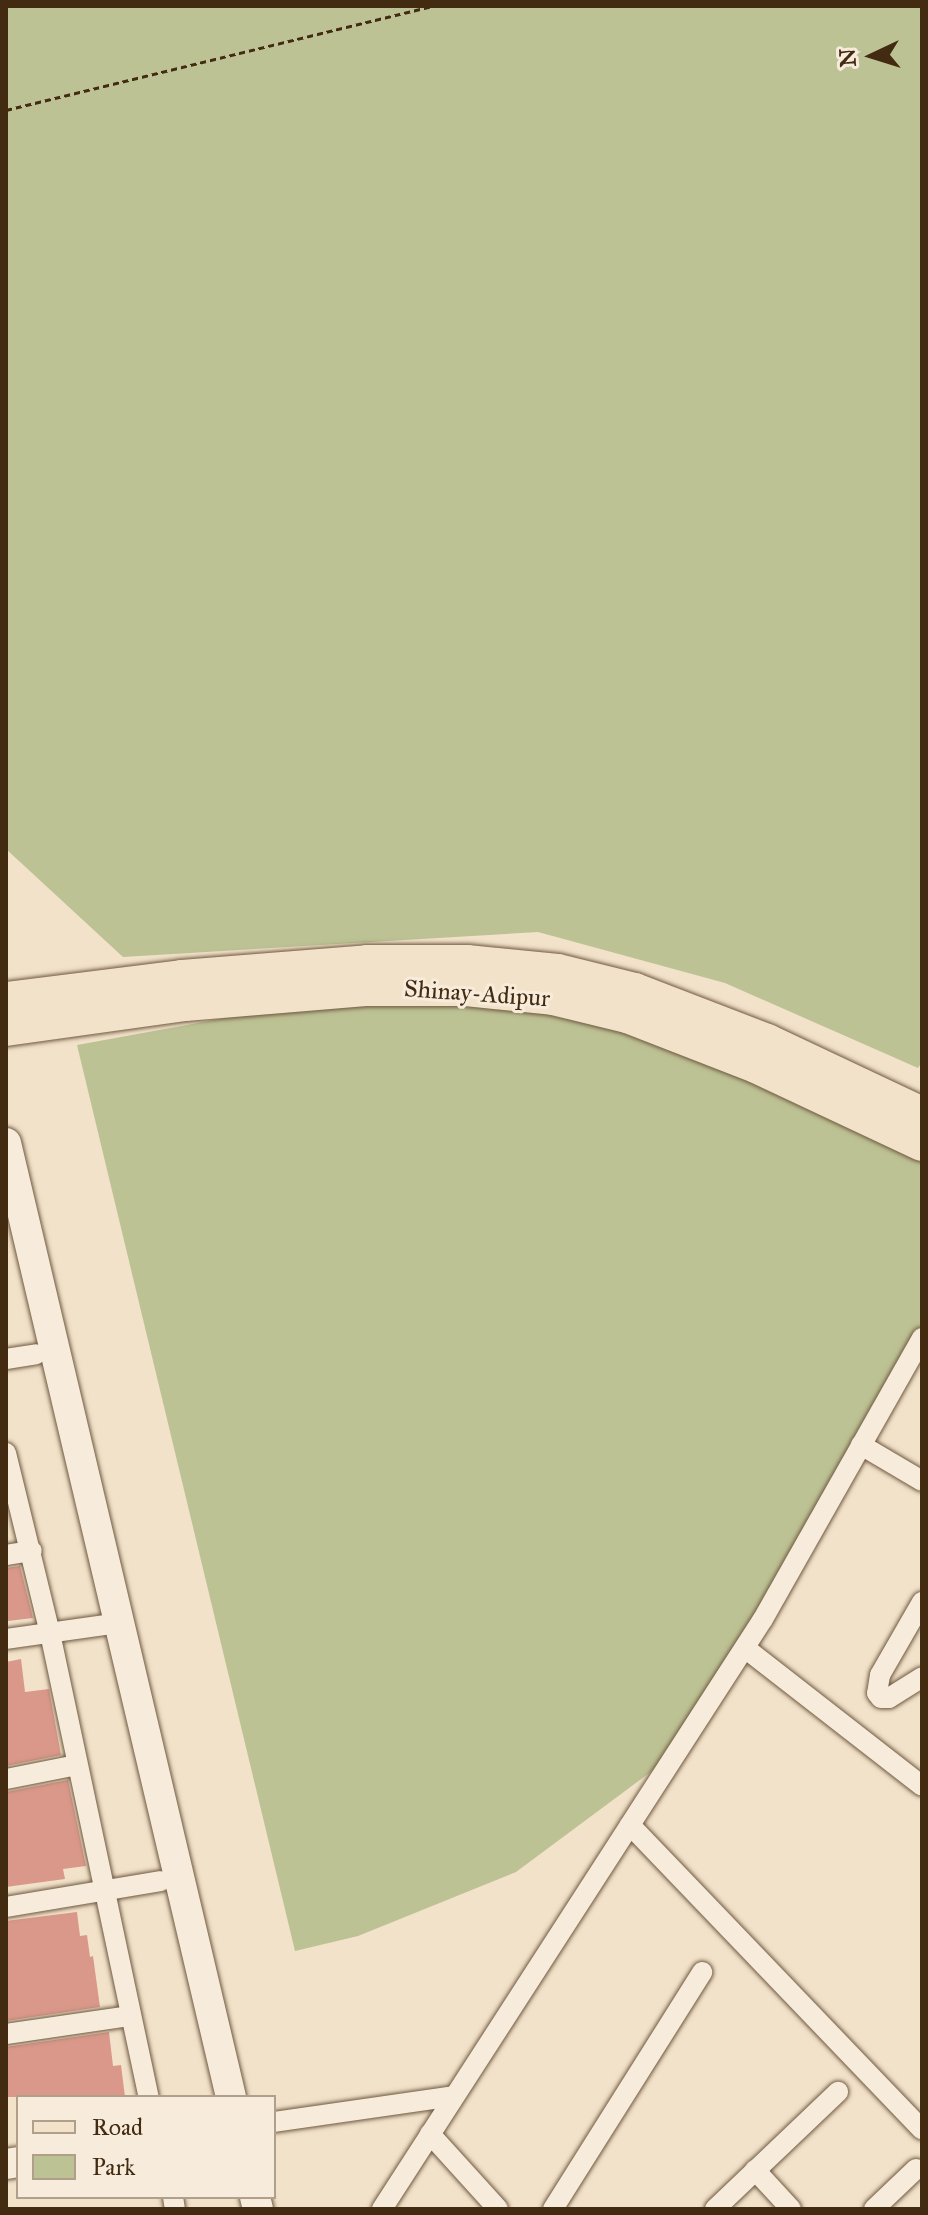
<!DOCTYPE html>
<style>
body{margin:0}
#map{position:relative;width:928px;height:2215px;overflow:hidden;background:#f2e2c9;font-family:"IM FELL Great Primer",serif}
div>[style]{position:absolute}
[style*='--x']{left:calc(var(--x)*1px);top:calc(var(--y)*1px);width:calc(var(--w)*1px);rotate:calc(var(--a)*1deg)}
.green>*{inset:0;background:#bdc294}
.building>*{inset:0;background:#da988a}
.path>*{height:3px;margin-top:-1.5px;transform-origin:0;background:repeating-linear-gradient(90deg,#432b12 0 6px,transparent 0 10px)}
.roads{filter:drop-shadow(0 0 2px #6f5940) drop-shadow(0 0 2px #6f5940)}
.street>*{height:20px;margin:-10px;padding:0 10px;transform-origin:10px;border-radius:10px;background:#f7ecdc}
.secondary>*{height:30px;margin:-15px;padding:0 15px;transform-origin:15px;border-radius:15px;background:#f7ecdc}
.primary>*{height:34px;margin:-17px;padding:0 17px;transform-origin:17px;border-radius:17px;background:#f2e2c9}
span{translate:-50% -50%;white-space:nowrap;text-align:center;line-height:1.15;-webkit-text-stroke:6px #f7ecdc;paint-order:stroke}
.street-label{font-size:24px;color:#432b12}
.frame{position:absolute;inset:0;border:8px solid #432b12;pointer-events:none}
.legend{position:absolute;left:16px;top:2095px;width:260px;height:104px;box-sizing:border-box;background:#f7ecdc;border:2px solid #af9f8b;margin:0;padding:10px 14px;list-style:none;font-size:24px;color:#432b12}
.legend li{display:flex;align-items:center;gap:16px;height:40px}
.legend b{width:40px;border:2px solid #af9f8b}
.north{position:absolute;left:832px;top:16px;width:80px;height:80px;-webkit-text-stroke:6px #f7ecdc;paint-order:stroke;rotate:266deg;font-size:22px;font-weight:700;line-height:32px;text-align:center;color:#432b12}
.north::after{content:'';display:block;margin:auto;width:28px;height:36px;background:#432b12;clip-path:polygon(50% 0,100% 100%,50% 72%,0 100%)}
</style>
<div id="map">
<div class="green">
<div style="clip-path:polygon(6px 6px,922px 6px,922px 1062px,918px 1068px,725px 983px,538px 932px,123px 957px,6px 849px)"></div>
<div style="clip-path:polygon(386px 1001px,511px 1007px,659px 1038px,922px 1160px,922px 1352px,687px 1745px,516px 1872px,358px 1936px,295px 1951px,77px 1045px,280px 1008px)"></div>
</div>
<div class="building">
<div style="clip-path:polygon(20px 1566px,33px 1618px,8px 1621px,6px 1568px)"></div>
<div style="clip-path:polygon(21px 1659px,25px 1692px,49px 1689px,61px 1755px,6px 1766px,6px 1662px)"></div>
<div style="clip-path:polygon(68px 1780px,86px 1866px,63px 1869px,65px 1879px,6px 1887px,6px 1792px)"></div>
<div style="clip-path:polygon(77px 1912px,80px 1936px,87px 1935px,90px 1957px,93px 1956px,100px 2007px,6px 2021px,6px 1921px)"></div>
<div style="clip-path:polygon(109px 2032px,113px 2066px,121px 2065px,125px 2097px,6px 2097px,6px 2047px)"></div>
</div>
<div class="path">
<div style="--x:6;--y:110;--w:439;--a:-13.7"></div>
</div>
<div class="roads">
<div class="street">
<div style="--x:6;--y:1359;--w:30;--a:-9"></div>
<div style="--x:861;--y:1445;--w:71;--a:30.5"></div>
<div style="--x:6;--y:1453;--w:185;--a:76.3"></div>
<div style="--x:50;--y:1633;--w:474;--a:78"></div>
<div style="--x:6;--y:1555;--w:26;--a:-9"></div>
<div style="--x:922;--y:1602;--w:84;--a:119.9"></div>
<div style="--x:880;--y:1675;--w:18;--a:99"></div>
<div style="--x:877;--y:1693;--w:6;--a:51"></div>
<div style="--x:881;--y:1698;--w:8;--a:0"></div>
<div style="--x:889;--y:1698;--w:39;--a:-32"></div>
<div style="--x:6;--y:1639;--w:114;--a:-8.1"></div>
<div style="--x:745;--y:1648;--w:224;--a:37.9"></div>
<div style="--x:6;--y:1779;--w:72;--a:-11.2"></div>
<div style="--x:630;--y:1825;--w:422;--a:46.2"></div>
<div style="--x:6;--y:1907;--w:157;--a:-9.5"></div>
<div style="--x:6;--y:2034;--w:124;--a:-8.3"></div>
<div style="--x:274;--y:2122;--w:182;--a:-8.2"></div>
<div style="--x:430;--y:2134;--w:101;--a:47.8"></div>
<div style="--x:755;--y:2170;--w:53;--a:47.3"></div>
<div style="--x:173;--y:2197;--w:12;--a:81"></div>
<div style="--x:382;--y:2209;--w:702;--a:-57.15"></div>
<div style="--x:763;--y:1619;--w:323;--a:-60.5"></div>
<div style="--x:553;--y:2209;--w:280;--a:-57.8"></div>
<div style="--x:715;--y:2209;--w:170;--a:-43.6"></div>
<div style="--x:874;--y:2209;--w:58;--a:-43.6"></div>
</div>
<div class="secondary">
<div style="--x:6;--y:1143;--w:980;--a:76.73"></div>
<div style="--x:6;--y:2164;--w:12;--a:-9"></div>
<div style="--x:255;--y:2197;--w:12;--a:76"></div>
</div>
<div class="primary">
<div style="--x:6;--y:999;--w:177;--a:-7.1"></div>
<div style="--x:182;--y:977;--w:186;--a:-4.6"></div>
<div style="--x:367;--y:962;--w:100;--a:0"></div>
<div style="--x:467;--y:962;--w:91;--a:5.6"></div>
<div style="--x:558;--y:971;--w:79;--a:13.9"></div>
<div style="--x:635;--y:990;--w:142;--a:21.1"></div>
<div style="--x:767;--y:1041;--w:171;--a:25.2"></div>
<div style="--x:6;--y:1029;--w:181;--a:-8"></div>
<div style="--x:185;--y:1004;--w:184;--a:-4.7"></div>
<div style="--x:368;--y:989;--w:98;--a:0"></div>
<div style="--x:466;--y:989;--w:87;--a:5.9"></div>
<div style="--x:553;--y:998;--w:76;--a:13.7"></div>
<div style="--x:627;--y:1016;--w:138;--a:21.2"></div>
<div style="--x:756;--y:1066;--w:183;--a:25.2"></div>
</div>
</div>
<div class="street-label">
<span style="left:477px;top:994px;rotate:4deg">Shinay-Adipur</span>
</div>
<div class="frame"></div>
<ul class="legend">
<li><b style="height:10px;background:#f2e2c9"></b>Road</li>
<li><b style="height:22px;background:#bdc294"></b>Park</li>
</ul>
<div class="north">N</div>
</div>
